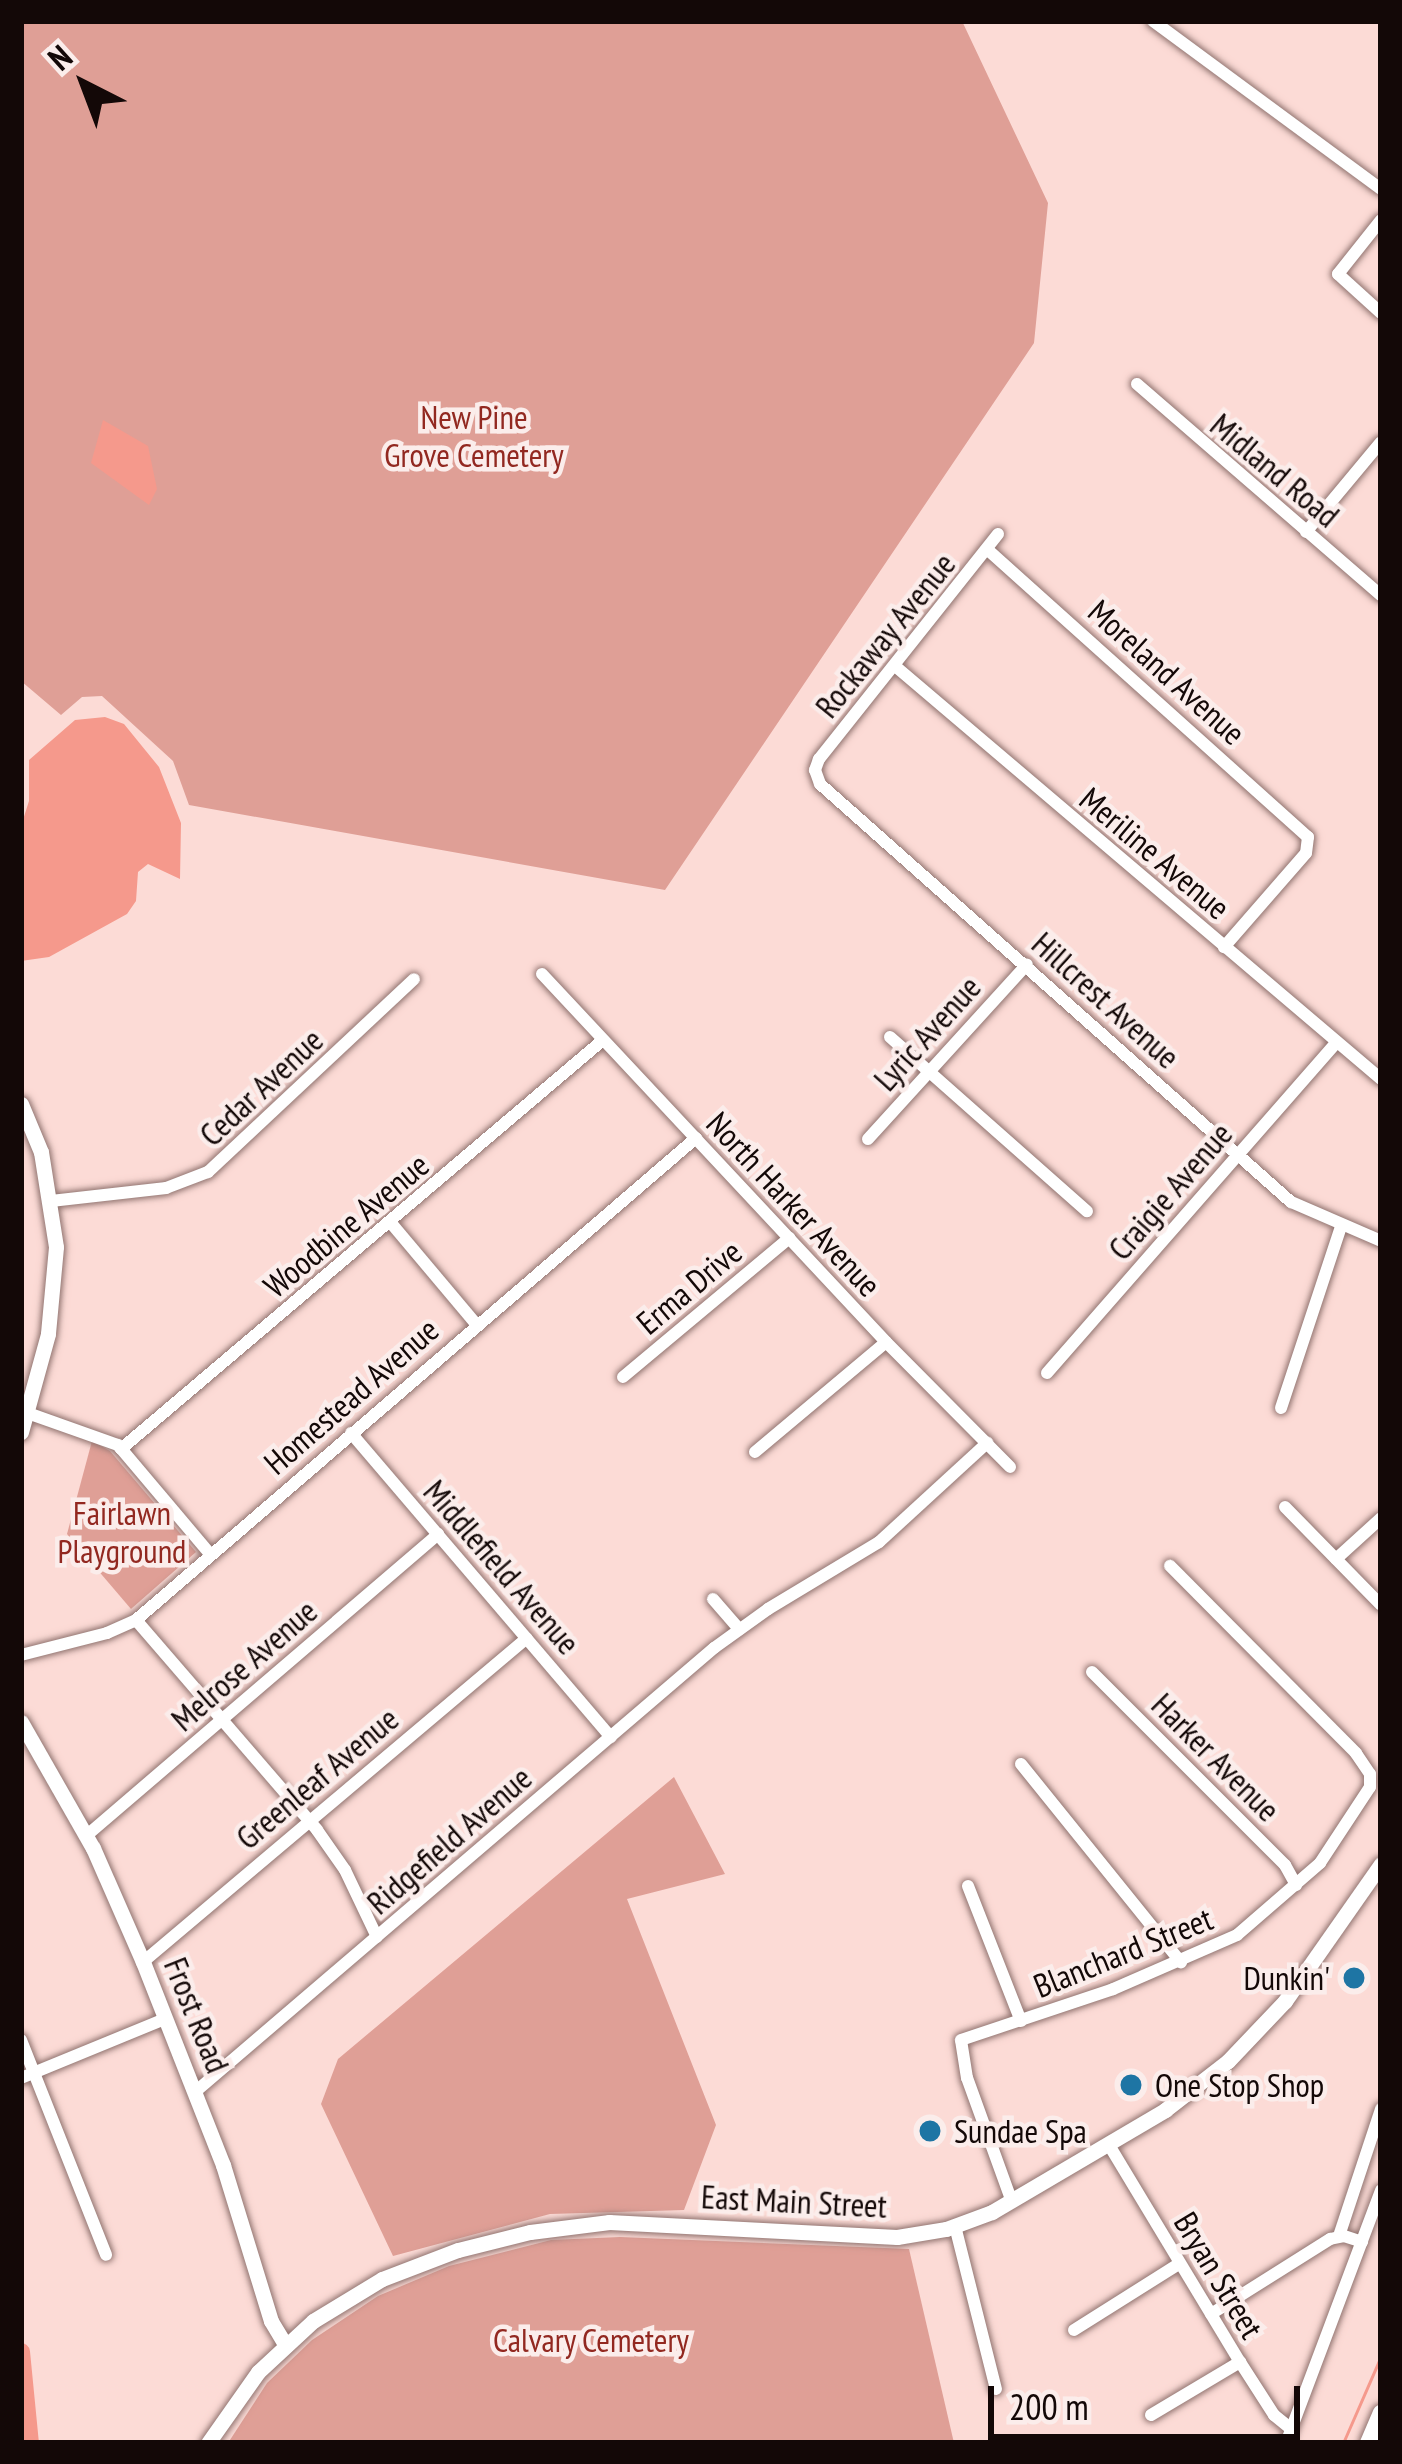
<!DOCTYPE html>
<style>
body{margin:0}
#map{position:relative;width:1402px;height:2464px;overflow:hidden;background:#fcdbd6;font-family:"PT Sans Narrow",sans-serif}
div>[style]{position:absolute}
[style*='--x']{left:calc(var(--x)*1px);top:calc(var(--y)*1px);width:calc(var(--w)*1px);rotate:calc(var(--a)*1deg)}
.green>*{inset:0;background:#df9f96}
.water>*{inset:0;background:#f5998c}
.stream>*{height:3px;margin:-1.5px;padding:0 1.5px;transform-origin:1.5px;border-radius:1.5px;background:#f5998c}
.river>*{height:18px;margin:-9px;padding:0 9px;transform-origin:9px;border-radius:9px;background:#f5998c}
.roads{filter:drop-shadow(0 0 3px #917470) drop-shadow(0 0 3px #917470)}
.minor>*{height:12px;margin:-6px;padding:0 6px;transform-origin:6px;border-radius:6px;background:#fff}
.major>*{height:15px;margin:-7.5px;padding:0 7.5px;transform-origin:7.5px;border-radius:7.5px;background:#fff}
.highway>*{height:16px;margin:-8px;padding:0 8px;transform-origin:8px;border-radius:8px;background:#fff}
.dots>*{width:33px;height:33px;translate:-50% -50%;box-sizing:border-box;border:6px solid #fbedeb;border-radius:50%}
span{translate:-50% -50%;white-space:nowrap;text-align:center;line-height:1.15;-webkit-text-stroke:9px #fbedeb;paint-order:stroke}
.park-label{font-size:33px;color:#922820}
.street-label{font-size:33px;color:#130807}
.poi-label{font-size:33px;color:#130807}
.right{translate:-100% -50%;text-align:right}
.left{translate:0 -50%;text-align:left}
.frame{position:absolute;inset:0;border:24px solid #130807;pointer-events:none}
.north{position:absolute;left:24px;top:24px;width:120px;height:120px;-webkit-text-stroke:9px #fbedeb;paint-order:stroke;rotate:318deg;font-size:33px;font-weight:700;line-height:48px;text-align:center;color:#130807}
.north::after{content:'';display:block;margin:auto;width:42px;height:54px;background:#130807;clip-path:polygon(50% 0,100% 100%,50% 72%,0 100%)}
.scale{position:absolute;left:988px;top:2386px;width:312px;height:54px;box-sizing:border-box;border:6px solid #130807;border-top:0;padding-left:15px;font-size:36px;line-height:42px;white-space:nowrap;color:#130807;-webkit-text-stroke:9px #fbedeb;paint-order:stroke}
</style>
<div id="map">
<div class="green">
<div style="clip-path:polygon(21px 21px,962px 21px,1048px 203px,1034px 343px,665px 890px,189px 805px,173px 761px,102px 696px,82px 697px,61px 715px,21px 681px)"></div>
<div style="clip-path:polygon(92px 1441px,110px 1451px,196px 1552px,131px 1609px,67px 1534px)"></div>
<div style="clip-path:polygon(674px 1777px,725px 1874px,627px 1899px,716px 2125px,684px 2210px,550px 2214px,393px 2256px,321px 2104px,338px 2059px)"></div>
<div style="clip-path:polygon(620px 2237px,909px 2249px,954px 2443px,228px 2443px,267px 2383px,312px 2340px,378px 2296px,449px 2266px,551px 2240px)"></div>
</div>
<div class="water">
<div style="clip-path:polygon(103px 420px,148px 446px,157px 489px,149px 505px,91px 463px)"></div>
<div style="clip-path:polygon(105px 717px,124px 724px,159px 767px,181px 823px,180px 879px,148px 864px,138px 872px,136px 901px,127px 914px,49px 957px,21px 961px,21px 826px,29px 801px,29px 760px,75px 720px)"></div>
</div>
<div class="stream">
<div style="--x:1343;--y:2443;--w:95;--a:-66.4"></div>
</div>
<div class="river">
<div style="--x:21;--y:2352;--w:91;--a:84.4"></div>
</div>
<div class="roads">
<div class="minor">
<div style="--x:1153;--y:21;--w:283;--a:36.4"></div>
<div style="--x:1381;--y:220;--w:69;--a:128.5"></div>
<div style="--x:1338;--y:274;--w:58;--a:42.2"></div>
<div style="--x:1137;--y:384;--w:323;--a:40.9"></div>
<div style="--x:1306;--y:532;--w:117;--a:-50.2"></div>
<div style="--x:998;--y:534;--w:288;--a:128.5"></div>
<div style="--x:819;--y:759;--w:12;--a:110"></div>
<div style="--x:815;--y:770;--w:15;--a:70"></div>
<div style="--x:820;--y:784;--w:630;--a:41.59"></div>
<div style="--x:1291;--y:1202;--w:98;--a:23.4"></div>
<div style="--x:988;--y:550;--w:430;--a:41.9"></div>
<div style="--x:1308;--y:837;--w:16;--a:97"></div>
<div style="--x:1306;--y:853;--w:125;--a:131.1"></div>
<div style="--x:895;--y:666;--w:638;--a:40.36"></div>
<div style="--x:542;--y:974;--w:504;--a:46.93"></div>
<div style="--x:886;--y:1342;--w:176;--a:45.2"></div>
<div style="--x:890;--y:1037;--w:263;--a:41.5"></div>
<div style="--x:868;--y:1139;--w:236;--a:-47.7"></div>
<div style="--x:51;--y:1201;--w:116;--a:-6.4"></div>
<div style="--x:166;--y:1188;--w:45;--a:-20.9"></div>
<div style="--x:208;--y:1172;--w:282;--a:-43.1"></div>
<div style="--x:391;--y:1223;--w:132;--a:49.9"></div>
<div style="--x:1047;--y:1373;--w:436;--a:-48.8"></div>
<div style="--x:623;--y:1377;--w:217;--a:-39.9"></div>
<div style="--x:1281;--y:1408;--w:191;--a:-71.7"></div>
<div style="--x:22;--y:1411;--w:102;--a:19.5"></div>
<div style="--x:118;--y:1445;--w:143;--a:49.8"></div>
<div style="--x:351;--y:1433;--w:400;--a:49.5"></div>
<div style="--x:121;--y:1449;--w:632;--a:-40.32"></div>
<div style="--x:755;--y:1452;--w:171;--a:-40"></div>
<div style="--x:1285;--y:1507;--w:137;--a:45.6"></div>
<div style="--x:1336;--y:1559;--w:61;--a:-42.3"></div>
<div style="--x:713;--y:1599;--w:40;--a:49"></div>
<div style="--x:136;--y:1620;--w:277;--a:49.2"></div>
<div style="--x:317;--y:1830;--w:49;--a:55"></div>
<div style="--x:345;--y:1870;--w:74;--a:64.5"></div>
<div style="--x:21;--y:1655;--w:89;--a:-14.3"></div>
<div style="--x:107;--y:1633;--w:32;--a:-24"></div>
<div style="--x:136;--y:1620;--w:739;--a:-40.72"></div>
<div style="--x:1092;--y:1672;--w:273;--a:45"></div>
<div style="--x:1285;--y:1865;--w:23;--a:61"></div>
<div style="--x:1021;--y:1764;--w:255;--a:51.1"></div>
<div style="--x:86;--y:1836;--w:464;--a:-40.6"></div>
<div style="--x:968;--y:1886;--w:145;--a:68.6"></div>
<div style="--x:143;--y:1962;--w:502;--a:-40.16"></div>
<div style="--x:21;--y:2040;--w:231;--a:68.4"></div>
<div style="--x:21;--y:2078;--w:156;--a:-22.3"></div>
<div style="--x:195;--y:2092;--w:683;--a:-40.55"></div>
<div style="--x:714;--y:1648;--w:67;--a:-35.8"></div>
<div style="--x:768;--y:1609;--w:130;--a:-31.1"></div>
<div style="--x:879;--y:1542;--w:147;--a:-42.5"></div>
<div style="--x:1109;--y:2145;--w:253;--a:58.9"></div>
<div style="--x:1240;--y:2362;--w:63;--a:57.3"></div>
<div style="--x:1274;--y:2415;--w:21;--a:39"></div>
<div style="--x:1012;--y:2202;--w:132;--a:-109.9"></div>
<div style="--x:967;--y:2078;--w:38;--a:-99"></div>
<div style="--x:961;--y:2040;--w:160;--a:-18.5"></div>
<div style="--x:1113;--y:1989;--w:135;--a:-23.5"></div>
<div style="--x:1237;--y:1935;--w:110;--a:-40.9"></div>
<div style="--x:1320;--y:1863;--w:91;--a:-56.7"></div>
<div style="--x:1370;--y:1787;--w:13;--a:-90"></div>
<div style="--x:1370;--y:1774;--w:25;--a:-124"></div>
<div style="--x:1356;--y:1753;--w:264;--a:-134.8"></div>
<div style="--x:955;--y:2226;--w:168;--a:75.9"></div>
<div style="--x:1339;--y:2236;--w:134;--a:-71.7"></div>
<div style="--x:1211;--y:2314;--w:141;--a:-32.2"></div>
<div style="--x:1330;--y:2239;--w:14;--a:-12"></div>
<div style="--x:1344;--y:2236;--w:19;--a:18"></div>
<div style="--x:1074;--y:2330;--w:124;--a:-32.2"></div>
<div style="--x:1151;--y:2415;--w:104;--a:-30.8"></div>
<div style="--x:1286;--y:2443;--w:270;--a:-69.4"></div>
</div>
<div class="major">
<div style="--x:21;--y:1104;--w:52;--a:67.4"></div>
<div style="--x:41;--y:1152;--w:96;--a:81"></div>
<div style="--x:56;--y:1247;--w:87;--a:95.3"></div>
<div style="--x:48;--y:1334;--w:102;--a:105.4"></div>
<div style="--x:21;--y:1722;--w:145;--a:60.3"></div>
<div style="--x:93;--y:1848;--w:124;--a:66.3"></div>
<div style="--x:143;--y:1962;--w:218;--a:68.5"></div>
<div style="--x:223;--y:2165;--w:163;--a:72.9"></div>
<div style="--x:271;--y:2321;--w:27;--a:59"></div>
<div style="--x:208;--y:2443;--w:87;--a:-54.8"></div>
<div style="--x:258;--y:2372;--w:75;--a:-42.8"></div>
<div style="--x:313;--y:2321;--w:81;--a:-31.3"></div>
<div style="--x:382;--y:2279;--w:81;--a:-20.9"></div>
<div style="--x:458;--y:2250;--w:74;--a:-14"></div>
<div style="--x:530;--y:2232;--w:80;--a:-7.2"></div>
<div style="--x:609;--y:2222;--w:288;--a:3"></div>
<div style="--x:897;--y:2237;--w:50;--a:-9.3"></div>
<div style="--x:946;--y:2229;--w:49;--a:-20.3"></div>
<div style="--x:992;--y:2212;--w:201;--a:-30.5"></div>
<div style="--x:1165;--y:2110;--w:80;--a:-37.9"></div>
<div style="--x:1228;--y:2061;--w:83;--a:-46.5"></div>
<div style="--x:1285;--y:2001;--w:167;--a:-55"></div>
</div>
<div class="highway">
<div style="--x:1368;--y:2443;--w:33;--a:-67"></div>
</div>
</div>
<div class="dots">
<div style="left:1354px;top:1978px;background:#1e75a4"></div>
<div style="left:1131px;top:2085px;background:#1e75a4"></div>
<div style="left:930px;top:2131px;background:#1e75a4"></div>
</div>
<div class="park-label">
<span style="left:474px;top:436px">New Pine<br>Grove Cemetery</span>
<span style="left:122px;top:1532px">Fairlawn<br>Playground</span>
<span style="left:591px;top:2340px">Calvary Cemetery</span>
</div>
<div class="street-label">
<span style="left:1275px;top:470px;rotate:40deg">Midland Road</span>
<span style="left:885px;top:635px;rotate:-51deg">Rockaway Avenue</span>
<span style="left:1167px;top:672px;rotate:42deg">Moreland Avenue</span>
<span style="left:1155px;top:853px;rotate:40deg">Meriline Avenue</span>
<span style="left:1106px;top:1000px;rotate:42deg">Hillcrest Avenue</span>
<span style="left:927px;top:1033px;rotate:-48deg">Lyric Avenue</span>
<span style="left:261px;top:1087px;rotate:-43deg">Cedar Avenue</span>
<span style="left:1170px;top:1191px;rotate:-49deg">Craigie Avenue</span>
<span style="left:794px;top:1204px;rotate:47deg">North Harker Avenue</span>
<span style="left:346px;top:1225px;rotate:-40deg">Woodbine Avenue</span>
<span style="left:689px;top:1287px;rotate:-40deg">Erma Drive</span>
<span style="left:351px;top:1396px;rotate:-41deg">Homestead Avenue</span>
<span style="left:502px;top:1567px;rotate:49deg">Middlefield Avenue</span>
<span style="left:244px;top:1665px;rotate:-41deg">Melrose Avenue</span>
<span style="left:1216px;top:1757px;rotate:45deg">Harker Avenue</span>
<span style="left:317px;top:1778px;rotate:-40deg">Greenleaf Avenue</span>
<span style="left:449px;top:1840px;rotate:-41deg">Ridgefield Avenue</span>
<span style="left:1123px;top:1952px;rotate:-22deg">Blanchard Street</span>
<span style="left:197px;top:2015px;rotate:68deg">Frost Road</span>
<span style="left:794px;top:2201px;rotate:3deg">East Main Street</span>
<span style="left:1219px;top:2275px;rotate:59deg">Bryan Street</span>
</div>
<div class="poi-label">
<span class="right" style="left:1330px;top:1978px">Dunkin'</span>
<span class="left" style="left:1155px;top:2085px">One Stop Shop</span>
<span class="left" style="left:954px;top:2131px">Sundae Spa</span>
</div>
<div class="frame"></div>
<div class="north">N</div>
<div class="scale">200 m</div>
</div>
